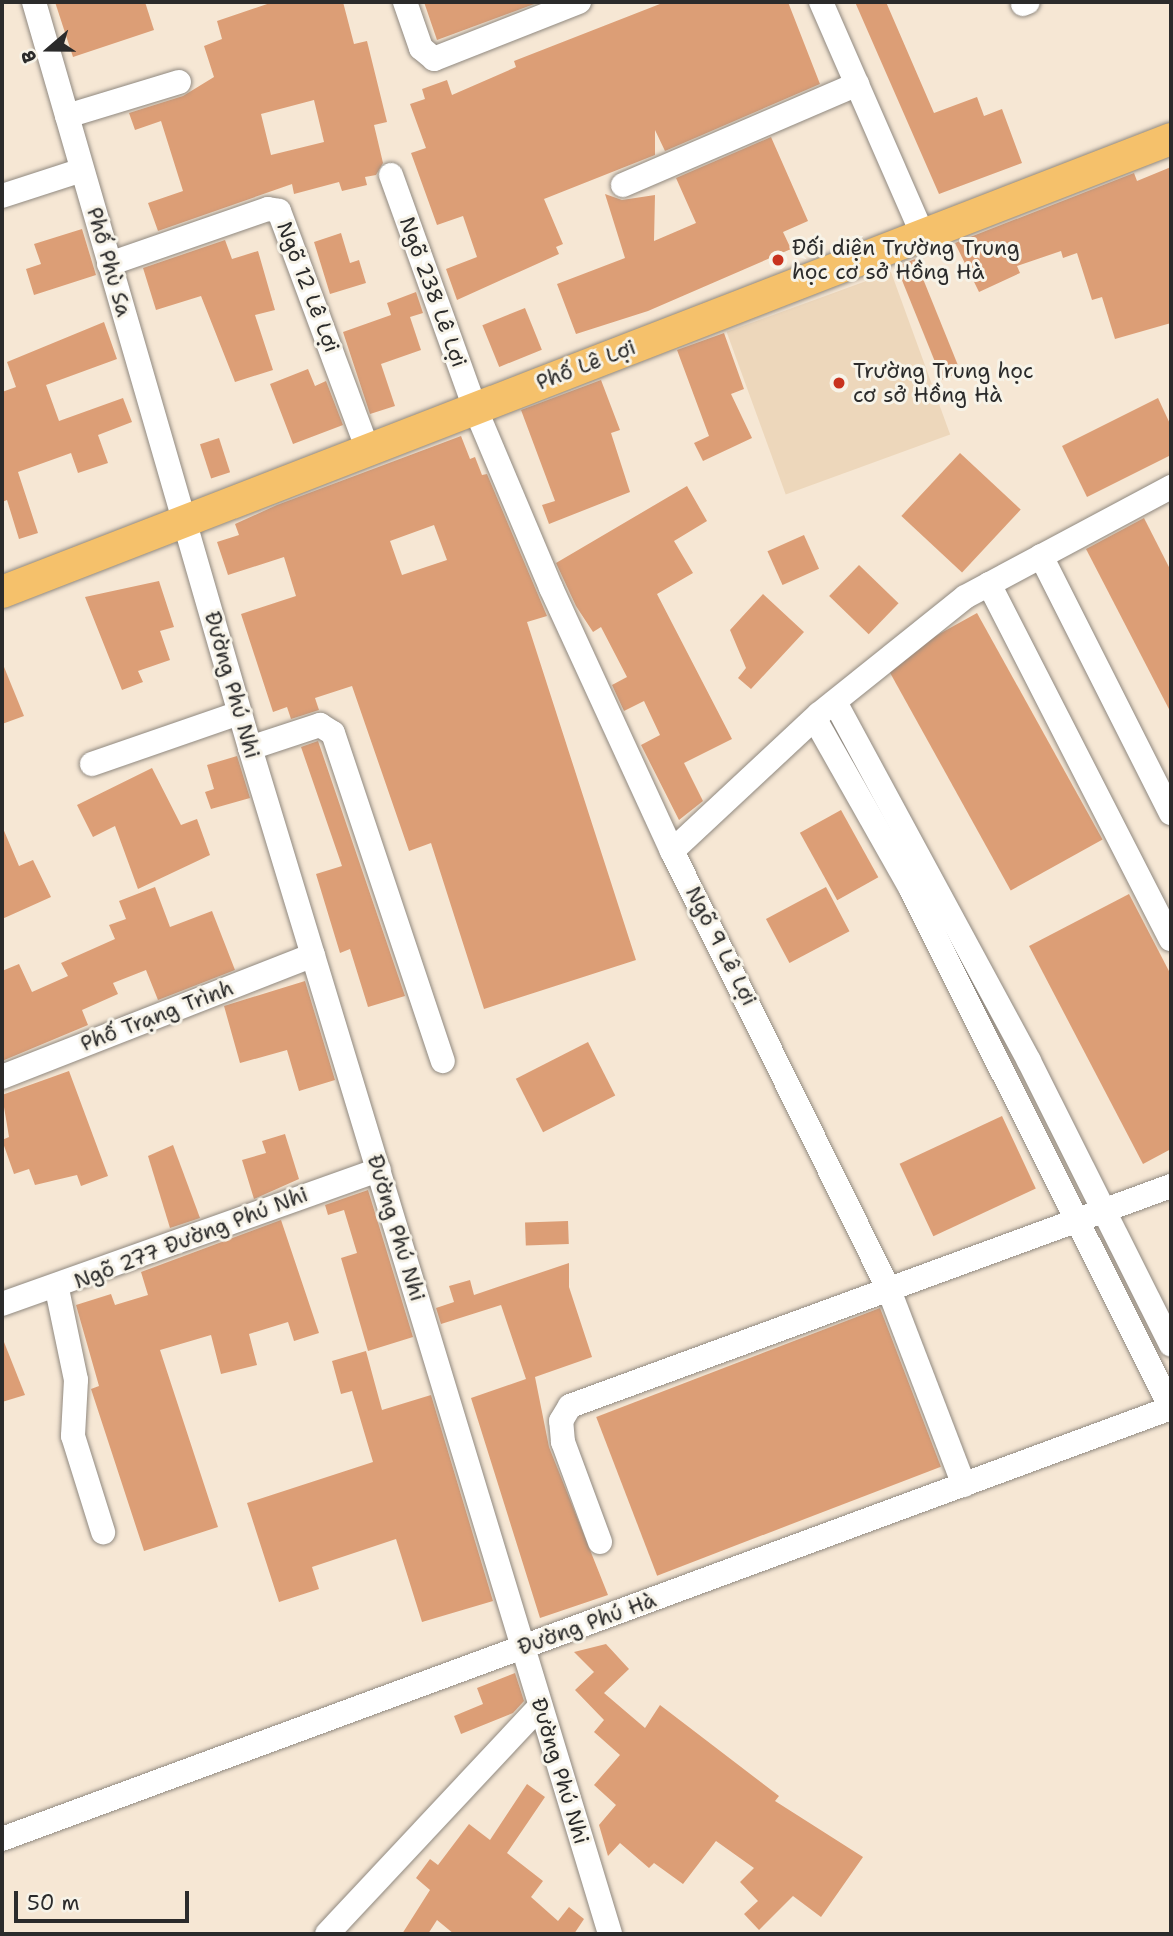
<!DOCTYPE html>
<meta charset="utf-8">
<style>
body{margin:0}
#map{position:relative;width:1173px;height:1936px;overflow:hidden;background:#f6e7d4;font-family:"Shantell Sans",sans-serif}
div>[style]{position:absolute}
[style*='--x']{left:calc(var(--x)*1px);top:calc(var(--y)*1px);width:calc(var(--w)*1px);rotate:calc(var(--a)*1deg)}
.built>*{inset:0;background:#edd7bb;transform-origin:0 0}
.building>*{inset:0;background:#dc9e76;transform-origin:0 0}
.roads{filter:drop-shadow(0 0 2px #908980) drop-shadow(0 0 2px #908980)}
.minor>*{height:24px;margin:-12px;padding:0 12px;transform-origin:12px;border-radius:12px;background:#fff}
.major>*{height:32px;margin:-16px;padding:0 16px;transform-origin:16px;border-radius:16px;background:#f5c16b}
.dots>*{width:19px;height:19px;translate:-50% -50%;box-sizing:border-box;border:4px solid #f7f3e8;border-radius:50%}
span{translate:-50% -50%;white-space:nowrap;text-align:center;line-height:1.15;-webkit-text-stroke:6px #f7f3e8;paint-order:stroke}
.poi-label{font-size:21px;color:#2b2b2b}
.left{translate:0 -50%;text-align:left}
.street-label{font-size:21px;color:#2b2b2b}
.frame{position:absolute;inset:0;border:4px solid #2b2b2b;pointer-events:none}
.north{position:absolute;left:14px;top:14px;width:70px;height:70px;-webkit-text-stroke:5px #f7f3e8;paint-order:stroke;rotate:250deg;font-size:19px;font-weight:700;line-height:28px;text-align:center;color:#2b2b2b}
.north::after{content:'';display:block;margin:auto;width:24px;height:32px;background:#2b2b2b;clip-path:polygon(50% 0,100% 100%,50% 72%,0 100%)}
.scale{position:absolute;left:14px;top:1891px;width:175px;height:32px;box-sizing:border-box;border:4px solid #2b2b2b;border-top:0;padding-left:9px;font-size:21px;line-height:24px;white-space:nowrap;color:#2b2b2b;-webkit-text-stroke:5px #f7f3e8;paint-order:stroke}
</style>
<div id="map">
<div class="built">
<div style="left:891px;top:272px;width:173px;height:175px;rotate:70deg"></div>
</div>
<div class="building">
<div style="clip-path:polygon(55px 2px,145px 2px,154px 30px,73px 57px)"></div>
<div style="clip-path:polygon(evenodd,273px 2px,343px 2px,354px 44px,367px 41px,387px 122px,374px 125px,383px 163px,376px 175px,365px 177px,367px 185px,342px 191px,339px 182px,294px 194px,292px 184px,158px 231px,148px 203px,183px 191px,161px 121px,135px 130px,129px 113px,183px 96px,214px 77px,204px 46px,222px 39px,217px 21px,273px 2px,314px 100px,324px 142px,271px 155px,261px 114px,314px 100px)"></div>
<div style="clip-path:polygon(424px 2px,536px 2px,537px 3px,437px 40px)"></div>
<div style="clip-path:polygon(665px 2px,788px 2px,820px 84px,665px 151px,655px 130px,655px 155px,544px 199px,563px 244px,556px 247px,559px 254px,457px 300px,446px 269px,477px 257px,463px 216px,437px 225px,411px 153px,426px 148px,410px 104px,425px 99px,422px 89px,447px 80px,452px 95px,516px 67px,514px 61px)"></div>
<div style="clip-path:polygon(855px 2px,886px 2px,934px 113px,977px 97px,984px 116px,1002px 109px,1022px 163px,939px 194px)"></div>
<div style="clip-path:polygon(771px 137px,808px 221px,783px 232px,791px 249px,648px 311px,576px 334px,557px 284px,625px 258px,605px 194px,622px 200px,655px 195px,654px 241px,696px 223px,676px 178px)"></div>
<div style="clip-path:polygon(1171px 167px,1171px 323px,1115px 339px,1102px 297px,1092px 300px,1077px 253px,1063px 258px,1061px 251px,1017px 266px,1020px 273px,979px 292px,955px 243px,1134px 173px,1137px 181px)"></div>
<div style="clip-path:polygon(82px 229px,96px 275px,34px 295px,26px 269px,41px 264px,34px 244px)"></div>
<div style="clip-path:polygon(341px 233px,350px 263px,359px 260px,366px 283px,330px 294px,314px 242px)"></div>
<div style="clip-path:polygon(225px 240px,232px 259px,258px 251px,275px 310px,255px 315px,273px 370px,235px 382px,201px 296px,156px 310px,143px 268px)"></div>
<div style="left:915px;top:259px;width:122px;height:20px;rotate:68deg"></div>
<div style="clip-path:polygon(416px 292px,423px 313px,410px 317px,421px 350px,381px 364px,395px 406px,370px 414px,343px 332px,391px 315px,387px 303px)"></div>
<div style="left:525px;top:308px;width:45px;height:46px;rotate:68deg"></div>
<div style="clip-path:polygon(104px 322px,117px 359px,46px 385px,59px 421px,123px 398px,132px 422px,98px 435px,108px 463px,78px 473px,71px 453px,18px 472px,38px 533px,19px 539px,7px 500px,2px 502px,2px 392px,16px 387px,7px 362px)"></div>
<div style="clip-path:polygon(724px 333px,744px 389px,731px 394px,752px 438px,703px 461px,694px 443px,709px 436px,677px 350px)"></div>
<div style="clip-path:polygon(308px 369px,315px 386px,326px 381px,343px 425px,293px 444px,270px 384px)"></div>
<div style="clip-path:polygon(601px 380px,620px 430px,611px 433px,630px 492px,549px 524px,542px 505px,555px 501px,521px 410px)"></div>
<div style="clip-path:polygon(1158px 398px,1171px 426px,1171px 455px,1087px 497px,1062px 446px)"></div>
<div style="clip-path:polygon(evenodd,461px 436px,470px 459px,475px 457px,482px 475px,487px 474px,547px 616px,527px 622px,636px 960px,484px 1009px,431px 843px,409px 851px,352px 686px,315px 698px,319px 710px,291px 719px,287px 707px,273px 712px,241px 614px,296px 596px,284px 557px,228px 575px,217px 542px,239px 535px,235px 524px,277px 505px,461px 436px,434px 525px,447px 560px,402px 575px,390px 541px,434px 525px)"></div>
<div style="left:219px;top:438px;width:36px;height:20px;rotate:72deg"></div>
<div style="left:960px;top:453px;width:83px;height:86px;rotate:43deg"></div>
<div style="clip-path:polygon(687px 486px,707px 521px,674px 541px,693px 573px,657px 594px,732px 739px,684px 763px,703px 801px,679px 820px,641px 745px,660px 735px,644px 701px,624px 711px,612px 685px,627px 677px,601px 627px,593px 632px,576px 606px,556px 563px)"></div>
<div style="clip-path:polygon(1144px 518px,1171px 571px,1171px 713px,1086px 549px)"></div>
<div style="left:804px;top:535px;width:37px;height:40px;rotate:66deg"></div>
<div style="left:859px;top:565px;width:55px;height:43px;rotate:44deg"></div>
<div style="clip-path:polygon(159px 581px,174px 627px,160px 631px,170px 660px,138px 671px,143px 682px,122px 690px,85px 597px)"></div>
<div style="clip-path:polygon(763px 594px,804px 632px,751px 689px,738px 678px,746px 668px,730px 630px)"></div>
<div style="left:977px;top:613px;width:259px;height:105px;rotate:61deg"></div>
<div style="clip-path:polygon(2px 662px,24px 716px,2px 724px)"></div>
<div style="clip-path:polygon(318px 741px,405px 996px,368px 1007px,350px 949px,340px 953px,316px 874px,342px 866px,301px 747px)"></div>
<div style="clip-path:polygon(237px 756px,250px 798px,211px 809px,205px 792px,214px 789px,207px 765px)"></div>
<div style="clip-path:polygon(152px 768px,181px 825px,197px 819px,210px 855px,138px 889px,115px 826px,93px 837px,77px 805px)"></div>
<div style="left:841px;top:810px;width:77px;height:47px;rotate:61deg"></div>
<div style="clip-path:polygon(2px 826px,19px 866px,33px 860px,51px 897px,2px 919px)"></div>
<div style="clip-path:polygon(155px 887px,170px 927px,212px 911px,235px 970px,158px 1000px,146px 970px,113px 983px,118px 994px,82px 1010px,88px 1025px,2px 1061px,2px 971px,19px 964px,32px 992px,68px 976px,61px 963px,115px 939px,109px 925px,126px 919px,119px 901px)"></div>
<div style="left:826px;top:887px;width:50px;height:68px;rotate:62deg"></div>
<div style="clip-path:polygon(1129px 894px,1171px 975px,1171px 1149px,1143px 1164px,1029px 946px)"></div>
<div style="clip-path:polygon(305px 981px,335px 1080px,299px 1091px,287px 1050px,240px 1063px,224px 1006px)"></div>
<div style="left:588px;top:1042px;width:60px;height:81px;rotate:63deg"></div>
<div style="clip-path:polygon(69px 1071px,108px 1176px,81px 1186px,77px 1175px,35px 1185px,29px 1169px,14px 1174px,2px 1140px,9px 1137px,2px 1095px)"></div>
<div style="left:1002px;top:1116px;width:80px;height:113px;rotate:65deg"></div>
<div style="clip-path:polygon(285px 1134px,299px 1179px,254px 1199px,242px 1160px,266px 1153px,262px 1141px)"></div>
<div style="clip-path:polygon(173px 1145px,200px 1218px,170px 1228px,148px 1156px)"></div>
<div style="clip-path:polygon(368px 1190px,413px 1337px,368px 1351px,341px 1258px,357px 1253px,344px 1210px,328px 1215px,325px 1205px)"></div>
<div style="clip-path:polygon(281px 1220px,319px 1333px,294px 1341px,288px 1322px,249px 1334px,257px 1365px,221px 1374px,211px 1335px,160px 1350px,218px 1527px,144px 1551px,91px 1389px,99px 1386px,76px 1305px,111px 1294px,115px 1305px,148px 1295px,141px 1272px)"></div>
<div style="left:568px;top:1221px;width:23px;height:43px;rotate:88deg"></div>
<div style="clip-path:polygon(569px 1263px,569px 1287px,592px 1357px,535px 1377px,549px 1447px,608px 1595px,540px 1618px,471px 1398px,526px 1379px,501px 1305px,441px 1324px,436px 1308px,454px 1302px,449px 1286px,470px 1280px,474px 1295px)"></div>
<div style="left:880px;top:1308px;width:170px;height:304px;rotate:69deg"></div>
<div style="clip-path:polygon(2px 1337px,25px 1395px,2px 1402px)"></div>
<div style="clip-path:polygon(366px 1351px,382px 1410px,431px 1395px,493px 1601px,422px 1622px,396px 1539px,312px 1567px,319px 1589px,279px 1602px,247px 1503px,373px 1462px,352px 1391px,341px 1394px,332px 1361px)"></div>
<div style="clip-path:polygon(606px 1644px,629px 1669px,604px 1693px,645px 1728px,660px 1705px,779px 1796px,775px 1801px,863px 1857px,821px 1917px,793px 1896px,759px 1930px,744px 1914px,758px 1901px,740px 1882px,754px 1868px,716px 1841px,683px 1884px,654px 1863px,649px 1868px,620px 1843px,608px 1856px,599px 1825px,616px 1805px,594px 1785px,620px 1755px,594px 1732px,604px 1720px,575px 1690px,594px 1672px,574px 1652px)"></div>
<div style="clip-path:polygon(515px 1673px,524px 1701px,513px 1713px,461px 1734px,454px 1716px,483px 1704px,477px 1688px)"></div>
<div style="clip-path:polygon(527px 1784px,545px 1797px,507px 1853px,543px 1881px,531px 1897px,558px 1921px,569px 1907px,584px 1919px,574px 1934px,454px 1934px,437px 1920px,428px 1934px,402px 1934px,430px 1890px,416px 1878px,430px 1859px,438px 1865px,469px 1824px,490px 1840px)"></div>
</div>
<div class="roads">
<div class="minor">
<div style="--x:34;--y:2;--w:777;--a:73.85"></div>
<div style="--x:250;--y:748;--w:1239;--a:73.11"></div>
<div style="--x:405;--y:2;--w:49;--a:70.8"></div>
<div style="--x:421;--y:48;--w:17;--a:40"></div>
<div style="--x:434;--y:59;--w:156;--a:-21.5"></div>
<div style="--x:821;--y:2;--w:254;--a:66.4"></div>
<div style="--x:1023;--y:4;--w:5;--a:-22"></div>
<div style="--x:67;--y:116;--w:117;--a:-16.9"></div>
<div style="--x:391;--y:175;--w:248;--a:70.2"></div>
<div style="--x:475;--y:408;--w:195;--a:67.1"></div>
<div style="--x:551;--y:588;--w:289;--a:65.3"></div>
<div style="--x:672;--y:851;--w:490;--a:63.7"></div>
<div style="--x:889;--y:1290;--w:209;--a:69"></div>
<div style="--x:623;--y:185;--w:255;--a:-23.3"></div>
<div style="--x:2;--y:196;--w:84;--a:-18"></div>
<div style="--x:109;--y:264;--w:168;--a:-19.1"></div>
<div style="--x:268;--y:209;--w:11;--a:10"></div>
<div style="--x:279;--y:211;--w:258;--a:69.6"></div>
<div style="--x:1041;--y:556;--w:288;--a:63.2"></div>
<div style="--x:989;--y:584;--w:399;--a:62.9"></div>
<div style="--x:835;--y:702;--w:408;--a:61.6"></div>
<div style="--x:1029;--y:1061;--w:317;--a:63.4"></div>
<div style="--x:250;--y:748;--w:74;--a:-18.2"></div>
<div style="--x:320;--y:725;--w:15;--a:32"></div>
<div style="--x:333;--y:733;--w:346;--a:71.5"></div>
<div style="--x:92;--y:764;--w:156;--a:-19.1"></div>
<div style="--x:672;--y:851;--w:201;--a:-43"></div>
<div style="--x:819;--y:714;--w:187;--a:-38.7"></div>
<div style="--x:965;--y:597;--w:234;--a:-28.1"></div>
<div style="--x:2;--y:1077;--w:334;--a:-21.4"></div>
<div style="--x:57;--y:1289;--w:93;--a:78.2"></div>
<div style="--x:76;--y:1380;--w:56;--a:93.1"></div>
<div style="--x:73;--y:1436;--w:101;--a:72.6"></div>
<div style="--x:2;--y:1304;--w:400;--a:-19.6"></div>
<div style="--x:600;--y:1542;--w:107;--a:-110.3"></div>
<div style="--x:563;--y:1442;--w:21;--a:-95"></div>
<div style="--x:561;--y:1421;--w:17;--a:-59"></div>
<div style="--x:570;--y:1406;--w:640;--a:-20.11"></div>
<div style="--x:2;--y:1839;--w:1246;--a:-20.24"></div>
<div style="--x:1171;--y:1408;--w:580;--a:-116.61"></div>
<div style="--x:911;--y:889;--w:195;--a:-119.5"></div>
<div style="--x:327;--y:1934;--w:312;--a:-46.9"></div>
</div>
<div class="major">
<div style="--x:2;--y:592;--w:1254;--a:-21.18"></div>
</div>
</div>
<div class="dots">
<div style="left:778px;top:260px;background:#c8321e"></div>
<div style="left:839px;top:383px;background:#c8321e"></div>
</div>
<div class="poi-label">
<span class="left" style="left:792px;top:260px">Đối diện Trường Trung<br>học cơ sở Hồng Hà</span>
<span class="left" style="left:853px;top:383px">Trường Trung học<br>cơ sở Hồng Hà</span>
</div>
<div class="street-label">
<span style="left:109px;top:262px;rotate:74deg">Phố Phù Sa</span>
<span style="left:308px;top:287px;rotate:69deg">Ngõ 12 Lê Lợi</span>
<span style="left:433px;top:292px;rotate:70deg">Ngõ 238 Lê Lợi</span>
<span style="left:586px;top:365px;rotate:-21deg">Phố Lê Lợi</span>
<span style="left:232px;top:685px;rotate:74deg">Đường Phú Nhi</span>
<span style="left:721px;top:946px;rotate:63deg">Ngõ 9 Lê Lợi</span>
<span style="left:157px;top:1016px;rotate:-21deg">Phố Trạng Trình</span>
<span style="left:396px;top:1228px;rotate:73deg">Đường Phú Nhi</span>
<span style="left:191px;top:1238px;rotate:-21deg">Ngõ 277 Đường Phú Nhi</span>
<span style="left:587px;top:1624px;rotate:-20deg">Đường Phú Hà</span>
<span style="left:560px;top:1771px;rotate:73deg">Đường Phú Nhi</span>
</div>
<div class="frame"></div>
<div class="north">B</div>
<div class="scale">50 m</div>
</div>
